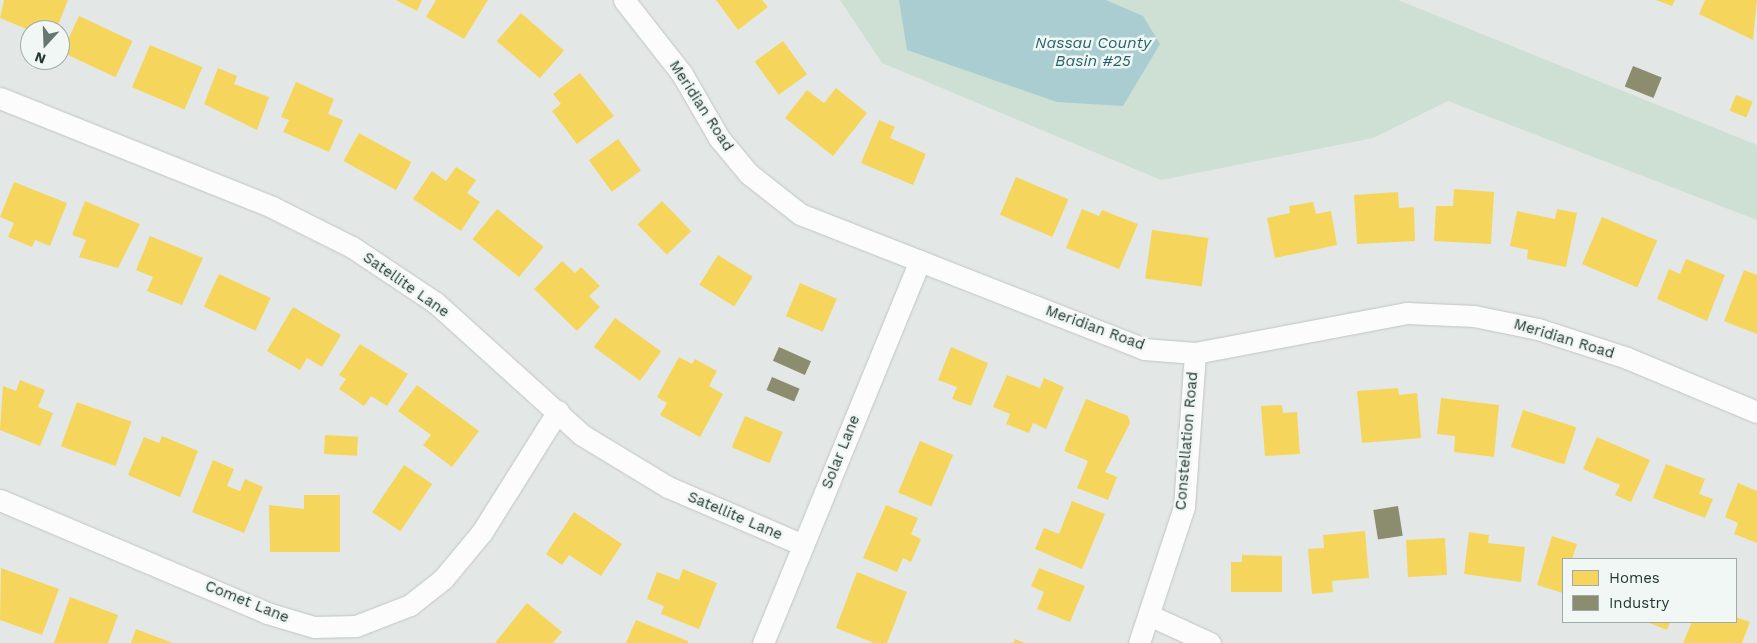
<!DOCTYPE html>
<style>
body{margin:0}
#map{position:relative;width:1757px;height:643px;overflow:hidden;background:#e3e8e6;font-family:"Work Sans",sans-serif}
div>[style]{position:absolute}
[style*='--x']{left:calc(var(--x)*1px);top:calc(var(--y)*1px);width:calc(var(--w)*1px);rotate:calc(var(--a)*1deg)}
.green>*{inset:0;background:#cedfd3}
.water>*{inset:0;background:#a9cdd1}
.homes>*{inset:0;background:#f6d55c;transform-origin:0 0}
.industry>*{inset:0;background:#8c8c6e;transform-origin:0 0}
.roads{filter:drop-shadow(0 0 1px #c0c5c3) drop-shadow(0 0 1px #c0c5c3)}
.minor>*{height:21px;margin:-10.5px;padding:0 10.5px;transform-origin:10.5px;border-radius:10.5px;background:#fbfcfb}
span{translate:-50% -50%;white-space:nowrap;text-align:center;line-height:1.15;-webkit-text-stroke:5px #f1f7f4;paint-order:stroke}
.street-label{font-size:15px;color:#243832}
.water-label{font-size:16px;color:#26626c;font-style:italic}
.legend{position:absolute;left:1562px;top:558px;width:175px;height:65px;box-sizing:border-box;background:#f1f7f4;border:1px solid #9faba6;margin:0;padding:6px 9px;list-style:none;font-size:15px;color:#243832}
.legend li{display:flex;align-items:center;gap:10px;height:25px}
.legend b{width:25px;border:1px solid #9faba6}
.north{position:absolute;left:20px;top:20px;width:50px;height:50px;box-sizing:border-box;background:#f1f7f4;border:1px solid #9faba6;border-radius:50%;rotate:200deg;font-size:14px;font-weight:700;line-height:20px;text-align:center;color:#243832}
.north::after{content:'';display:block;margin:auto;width:18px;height:22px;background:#677671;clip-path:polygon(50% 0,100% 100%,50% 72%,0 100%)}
</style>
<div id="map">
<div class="green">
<div style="clip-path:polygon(840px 0,1398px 0,1757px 145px,1757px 220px,1448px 101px,1373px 138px,1161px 180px,882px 63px)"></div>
</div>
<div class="water">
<div style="clip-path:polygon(899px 0,1106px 0,1143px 16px,1160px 44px,1123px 106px,1057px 102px,907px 50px)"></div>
</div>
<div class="homes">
<div style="clip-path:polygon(4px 0,68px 0,56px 30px,29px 30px,0 18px)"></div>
<div style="clip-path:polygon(396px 0,422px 0,417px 11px)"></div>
<div style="clip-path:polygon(436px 0,488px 0,464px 39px,426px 17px)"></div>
<div style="clip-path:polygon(716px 0,762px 0,768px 7px,738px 30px)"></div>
<div style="clip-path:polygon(1656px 0,1675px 0,1672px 6px)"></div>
<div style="clip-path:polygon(1705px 0,1757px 0,1753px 40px,1699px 14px)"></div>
<div style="left:521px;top:13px;width:57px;height:37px;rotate:41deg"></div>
<div style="left:79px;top:16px;width:59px;height:40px;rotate:25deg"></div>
<div style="left:783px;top:41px;width:41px;height:35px;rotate:54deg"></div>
<div style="left:150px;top:45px;width:57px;height:46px;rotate:23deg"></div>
<div style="clip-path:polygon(218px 68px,237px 76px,234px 84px,269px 97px,257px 130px,204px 104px)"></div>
<div style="clip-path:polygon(580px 73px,614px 116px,577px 144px,552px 111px,561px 104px,553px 94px)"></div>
<div style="clip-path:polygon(296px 82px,334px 99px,328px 114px,343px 120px,329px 152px,283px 132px,289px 120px,281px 117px)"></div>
<div style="clip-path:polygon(836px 88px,867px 113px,833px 156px,785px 118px,807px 90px,824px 103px)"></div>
<div style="left:1736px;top:95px;width:18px;height:17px;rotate:22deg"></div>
<div style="clip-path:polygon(879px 120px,895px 127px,890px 138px,926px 154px,913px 185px,861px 163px)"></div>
<div style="left:359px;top:133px;width:60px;height:32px;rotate:29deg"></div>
<div style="left:618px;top:139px;width:39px;height:36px;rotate:54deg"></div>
<div style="clip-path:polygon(456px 167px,476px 180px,467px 193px,480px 202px,461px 231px,413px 199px,432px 171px,446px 181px)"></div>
<div style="left:1016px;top:177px;width:57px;height:41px;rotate:23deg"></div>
<div style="clip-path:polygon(14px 182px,67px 203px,50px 246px,35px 240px,32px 247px,8px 237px,14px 223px,0 217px)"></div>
<div style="clip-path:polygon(1454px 189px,1494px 192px,1491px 244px,1434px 241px,1436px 206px,1453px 206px)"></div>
<div style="clip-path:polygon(1398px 192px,1399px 208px,1414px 207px,1415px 241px,1357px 244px,1354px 195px)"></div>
<div style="clip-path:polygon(85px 201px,140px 224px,118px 268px,79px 257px,86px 240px,72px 235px)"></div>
<div style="left:662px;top:201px;width:42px;height:34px;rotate:46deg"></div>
<div style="clip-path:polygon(1313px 202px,1316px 214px,1331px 211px,1337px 245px,1275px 258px,1267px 218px,1290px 213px,1289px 206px)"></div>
<div style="left:497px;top:209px;width:60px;height:39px;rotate:39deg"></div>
<div style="clip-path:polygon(1082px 209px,1099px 216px,1102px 210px,1138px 224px,1119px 269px,1066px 248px)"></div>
<div style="clip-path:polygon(1557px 209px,1577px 213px,1566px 267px,1527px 259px,1528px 250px,1510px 246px,1517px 211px,1555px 219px)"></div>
<div style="left:1602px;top:217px;width:60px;height:51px;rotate:23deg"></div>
<div style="left:1152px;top:230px;width:57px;height:49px;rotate:8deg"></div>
<div style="clip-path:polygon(150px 236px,203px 258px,182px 305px,147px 291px,153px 277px,136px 270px)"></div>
<div style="left:718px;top:255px;width:41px;height:35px;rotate:32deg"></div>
<div style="clip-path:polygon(1686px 259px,1725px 275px,1707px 321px,1657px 299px,1669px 269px,1680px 274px)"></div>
<div style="clip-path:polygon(562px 261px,575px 273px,581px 267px,600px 286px,589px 296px,600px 307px,577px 331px,534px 289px)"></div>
<div style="clip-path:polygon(1744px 270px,1757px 275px,1757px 334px,1724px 321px)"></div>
<div style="left:219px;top:274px;width:57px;height:36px;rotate:25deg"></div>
<div style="left:800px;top:283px;width:40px;height:36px;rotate:23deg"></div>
<div style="clip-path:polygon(293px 307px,341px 335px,322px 367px,307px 358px,300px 370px,267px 351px)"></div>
<div style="left:615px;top:318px;width:57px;height:36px;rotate:36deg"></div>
<div style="clip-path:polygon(360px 344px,408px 374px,387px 406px,371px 396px,364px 406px,339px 389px,346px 379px,339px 375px)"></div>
<div style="clip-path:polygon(951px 347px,988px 363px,971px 406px,952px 399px,957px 387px,938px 380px)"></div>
<div style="clip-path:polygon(679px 357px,692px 364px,695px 359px,717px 371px,709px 386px,723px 394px,700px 437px,660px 415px,667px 403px,657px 397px)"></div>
<div style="clip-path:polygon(1007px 375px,1040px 388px,1044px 378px,1064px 387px,1046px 429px,1033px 423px,1029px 433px,1006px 424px,1010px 414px,993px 407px)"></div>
<div style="clip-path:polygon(20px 380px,45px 390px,38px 407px,53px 413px,40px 446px,0 430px,3px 386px,16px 391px)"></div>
<div style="clip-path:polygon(417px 385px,479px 431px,452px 467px,423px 445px,431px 435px,398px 411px)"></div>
<div style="clip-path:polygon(1398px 388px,1399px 395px,1417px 393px,1421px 438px,1362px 443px,1357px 391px)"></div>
<div style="clip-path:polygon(1441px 398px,1499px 405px,1494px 457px,1454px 452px,1455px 436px,1437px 434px)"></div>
<div style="clip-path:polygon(1086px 399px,1128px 416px,1130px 423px,1105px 472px,1117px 477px,1108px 500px,1077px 488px,1088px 461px,1064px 451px)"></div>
<div style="left:77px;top:402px;width:58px;height:47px;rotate:20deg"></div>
<div style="clip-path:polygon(1282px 405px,1283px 413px,1297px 412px,1300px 454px,1265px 456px,1261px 406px)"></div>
<div style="left:1523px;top:410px;width:56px;height:39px;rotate:18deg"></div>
<div style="left:745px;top:416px;width:41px;height:34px;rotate:23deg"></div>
<div style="left:325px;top:435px;width:33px;height:19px;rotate:3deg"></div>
<div style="clip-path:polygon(162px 436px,198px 451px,180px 497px,128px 475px,144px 437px,159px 443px)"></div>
<div style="clip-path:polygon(1597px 437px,1650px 460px,1631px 502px,1615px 495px,1620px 485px,1583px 469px)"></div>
<div style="left:920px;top:441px;width:36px;height:56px;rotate:23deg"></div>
<div style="clip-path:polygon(213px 460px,234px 469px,227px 486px,240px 491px,245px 479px,263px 487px,244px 533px,192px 512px)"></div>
<div style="clip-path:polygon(1666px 464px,1705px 479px,1699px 494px,1713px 499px,1705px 518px,1653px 498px)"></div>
<div style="left:404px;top:465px;width:34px;height:57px;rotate:34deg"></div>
<div style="clip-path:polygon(1738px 483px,1757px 491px,1757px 543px,1734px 534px,1738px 523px,1725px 517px)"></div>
<div style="clip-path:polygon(304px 495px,340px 495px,340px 552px,270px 552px,269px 505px,304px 509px)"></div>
<div style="clip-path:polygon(1072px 501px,1105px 514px,1082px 569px,1035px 549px,1044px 528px,1059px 534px)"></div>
<div style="clip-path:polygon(886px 505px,918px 518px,911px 534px,921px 539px,911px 562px,903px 558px,897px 572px,863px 558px)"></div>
<div style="clip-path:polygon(574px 512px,622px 544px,601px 576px,569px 555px,562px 565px,546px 554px)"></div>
<div style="clip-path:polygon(1365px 531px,1369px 578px,1332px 581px,1333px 592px,1312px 594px,1308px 549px,1324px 548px,1323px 535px)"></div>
<div style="clip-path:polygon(1469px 532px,1489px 535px,1488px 543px,1525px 547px,1521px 582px,1464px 574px)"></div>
<div style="clip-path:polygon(1552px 536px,1577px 544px,1572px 559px,1563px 559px,1563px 593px,1537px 585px)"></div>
<div style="left:1445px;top:538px;width:37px;height:39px;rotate:87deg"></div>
<div style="clip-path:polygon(1242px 555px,1282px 556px,1282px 592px,1231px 592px,1231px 562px,1242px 562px)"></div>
<div style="clip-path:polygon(1px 568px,59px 589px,42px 635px,0 620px)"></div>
<div style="clip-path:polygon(1039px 568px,1085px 586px,1070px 622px,1037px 609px,1044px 592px,1031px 586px)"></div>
<div style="clip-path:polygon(683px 569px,717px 583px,699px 629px,661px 614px,664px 606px,647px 599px,657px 572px,679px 580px)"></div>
<div style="clip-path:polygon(857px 572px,907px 592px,887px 643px,874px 643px,836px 628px)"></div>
<div style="clip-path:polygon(70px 597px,118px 615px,108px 643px,54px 643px)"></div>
<div style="clip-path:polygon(527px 603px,562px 632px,553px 643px,495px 643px)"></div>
<div style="clip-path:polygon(1736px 617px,1750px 622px,1742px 643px,1683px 643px,1692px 622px,1736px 622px)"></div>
<div style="clip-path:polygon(636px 620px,688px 641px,688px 643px,626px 643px)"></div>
<div style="clip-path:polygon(1647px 622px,1670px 622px,1667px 630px)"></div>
<div style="clip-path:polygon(136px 629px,173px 643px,131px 643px)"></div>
<div style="clip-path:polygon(1015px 639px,1025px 643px,1013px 643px)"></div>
</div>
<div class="industry">
<div style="left:1633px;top:66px;width:31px;height:22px;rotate:22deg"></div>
<div style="left:779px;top:347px;width:35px;height:15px;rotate:24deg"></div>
<div style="left:772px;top:377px;width:30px;height:14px;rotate:23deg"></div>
<div style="left:1398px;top:506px;width:30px;height:25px;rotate:81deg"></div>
</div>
<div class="roads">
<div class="minor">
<div style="--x:624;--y:0;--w:94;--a:51.9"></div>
<div style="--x:682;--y:74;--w:74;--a:60"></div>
<div style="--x:719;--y:138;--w:47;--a:50.2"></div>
<div style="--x:749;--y:174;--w:65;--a:38.1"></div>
<div style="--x:800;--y:214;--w:370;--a:21.4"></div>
<div style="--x:1144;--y:349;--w:51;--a:4.5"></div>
<div style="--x:1195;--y:353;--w:216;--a:-10.7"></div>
<div style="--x:1407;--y:313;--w:67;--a:2.6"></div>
<div style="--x:1474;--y:316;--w:65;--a:11.5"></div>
<div style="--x:1538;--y:329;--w:94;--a:18"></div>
<div style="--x:1627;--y:358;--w:141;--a:22.6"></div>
<div style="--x:0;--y:98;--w:293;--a:21.8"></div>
<div style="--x:272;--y:207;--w:89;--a:26.6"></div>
<div style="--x:352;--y:247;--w:101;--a:33.7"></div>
<div style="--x:436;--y:303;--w:197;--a:42.1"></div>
<div style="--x:582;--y:435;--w:100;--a:31.2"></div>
<div style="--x:668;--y:487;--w:147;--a:23.2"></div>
<div style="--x:0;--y:500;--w:290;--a:22.9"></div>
<div style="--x:267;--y:613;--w:49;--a:16.6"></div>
<div style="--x:314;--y:627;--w:42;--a:-1.4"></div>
<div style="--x:356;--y:626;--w:58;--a:-21.3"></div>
<div style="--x:410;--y:605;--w:42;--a:-38.2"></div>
<div style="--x:443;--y:579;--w:61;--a:-50.3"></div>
<div style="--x:482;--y:532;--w:143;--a:-57.9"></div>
<div style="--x:1151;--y:616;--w:65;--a:24.6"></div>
<div style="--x:763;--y:643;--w:413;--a:-67.7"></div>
<div style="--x:1139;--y:643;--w:143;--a:-71.7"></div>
<div style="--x:1184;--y:507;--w:154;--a:-85.9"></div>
</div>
</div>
<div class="street-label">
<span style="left:701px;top:106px;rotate:57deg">Meridian Road</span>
<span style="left:406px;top:285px;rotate:35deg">Satellite Lane</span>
<span style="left:1095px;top:328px;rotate:20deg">Meridian Road</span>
<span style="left:1564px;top:339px;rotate:17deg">Meridian Road</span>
<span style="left:1187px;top:441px;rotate:-85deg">Constellation Road</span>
<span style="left:841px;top:452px;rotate:-68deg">Solar Lane</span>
<span style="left:735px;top:516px;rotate:23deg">Satellite Lane</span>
<span style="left:247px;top:602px;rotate:22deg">Comet Lane</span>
</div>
<div class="water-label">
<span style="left:1093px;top:52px">Nassau County<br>Basin #25</span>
</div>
<ul class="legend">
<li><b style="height:14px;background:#f6d55c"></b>Homes</li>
<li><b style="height:14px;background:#8c8c6e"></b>Industry</li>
</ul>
<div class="north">N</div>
</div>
